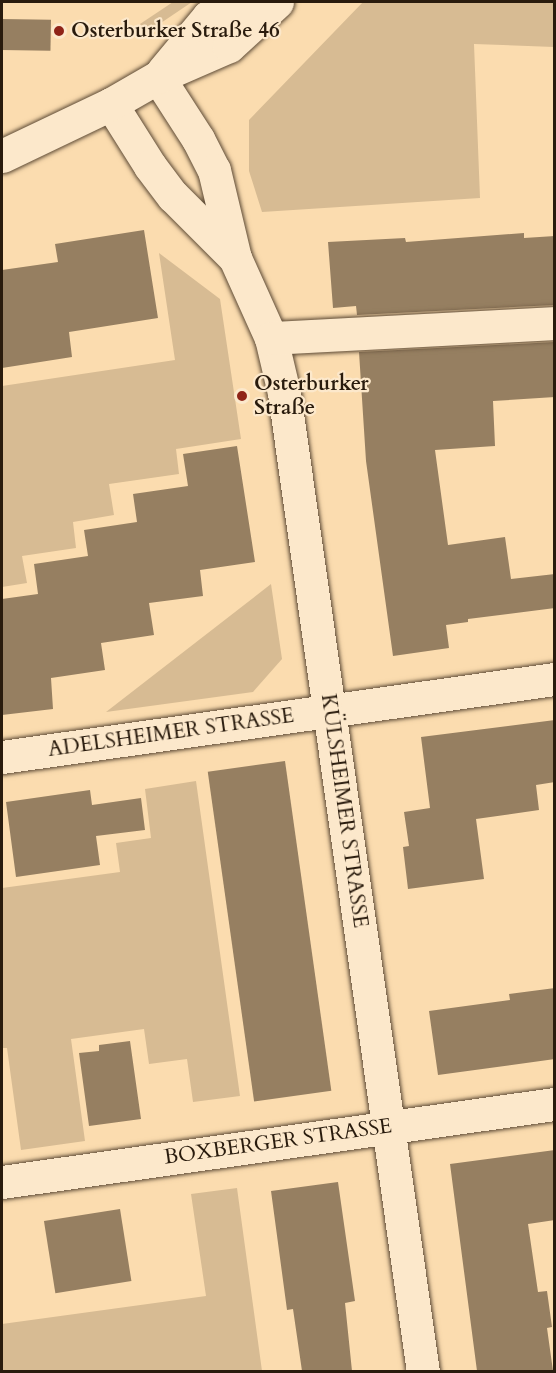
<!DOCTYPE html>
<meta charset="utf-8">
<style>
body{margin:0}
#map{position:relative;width:556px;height:1373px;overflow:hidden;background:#fbdcaf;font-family:Cardo,serif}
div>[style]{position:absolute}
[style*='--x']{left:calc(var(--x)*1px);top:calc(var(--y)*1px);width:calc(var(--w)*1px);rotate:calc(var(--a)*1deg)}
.green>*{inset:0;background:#d7bb93}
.building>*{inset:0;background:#967f61;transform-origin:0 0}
.roads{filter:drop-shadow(0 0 2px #5e4b36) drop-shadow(0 0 2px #5e4b36)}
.street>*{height:33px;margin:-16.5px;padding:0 16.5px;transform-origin:16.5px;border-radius:16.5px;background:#fce8cb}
.secondary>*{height:33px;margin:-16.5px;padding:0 16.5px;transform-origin:16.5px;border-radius:16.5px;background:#fce8cb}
.dots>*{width:16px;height:16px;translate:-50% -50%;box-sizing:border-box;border:3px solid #fce8cb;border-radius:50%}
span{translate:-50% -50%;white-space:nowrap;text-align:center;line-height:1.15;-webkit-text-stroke:4.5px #fce8cb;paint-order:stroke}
.poi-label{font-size:21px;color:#291b0d;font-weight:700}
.left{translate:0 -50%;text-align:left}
.street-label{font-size:21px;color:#291b0d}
.frame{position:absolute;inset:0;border:3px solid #291b0d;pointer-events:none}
</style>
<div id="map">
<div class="green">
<div style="clip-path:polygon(173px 2px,192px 2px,146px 33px,140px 24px)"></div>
<div style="clip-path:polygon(363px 2px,554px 2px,554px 47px,474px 44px,480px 198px,262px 212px,249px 171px,249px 120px)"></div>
<div style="clip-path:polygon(159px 253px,220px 299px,241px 439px,176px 449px,179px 474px,109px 484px,114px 515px,73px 522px,76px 548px,22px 556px,27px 583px,2px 587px,2px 386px,175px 360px)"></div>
<div style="clip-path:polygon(271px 584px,282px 659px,253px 692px,106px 712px)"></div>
<div style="clip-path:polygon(196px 781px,240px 1096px,193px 1102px,187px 1059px,149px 1064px,144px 1029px,71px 1039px,85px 1141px,21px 1150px,7px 1048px,2px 1048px,2px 888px,120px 872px,116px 843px,151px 838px,145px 789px)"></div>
<div style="clip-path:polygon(237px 1188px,262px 1371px,2px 1371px,2px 1324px,206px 1296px,191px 1194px)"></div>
</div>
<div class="building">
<div style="left:2px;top:19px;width:49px;height:31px;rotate:1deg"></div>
<div style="clip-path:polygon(144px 230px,158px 318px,69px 332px,72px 357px,2px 368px,2px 270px,58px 262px,55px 244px)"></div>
<div style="clip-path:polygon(524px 233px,524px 238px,555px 236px,555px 305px,357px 315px,356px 306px,333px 308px,328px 242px,405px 238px,406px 242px)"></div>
<div style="clip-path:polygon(555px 342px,555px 397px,493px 401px,495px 446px,435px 450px,448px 545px,505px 537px,511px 579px,555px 574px,555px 608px,468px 619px,468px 622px,446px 625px,449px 648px,393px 656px,366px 461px,359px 352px)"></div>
<div style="clip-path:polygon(237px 446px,255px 562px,200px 570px,203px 596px,149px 603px,154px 635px,101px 643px,105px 670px,51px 678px,53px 709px,2px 715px,2px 599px,38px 594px,34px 564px,88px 556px,84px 530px,137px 522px,133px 494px,188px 486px,183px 454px)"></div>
<div style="clip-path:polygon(555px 720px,555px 782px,536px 785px,539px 810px,476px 819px,484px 879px,408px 889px,403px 847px,409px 846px,404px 812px,430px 808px,421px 737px)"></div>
<div style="left:285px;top:761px;width:333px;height:78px;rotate:82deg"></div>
<div style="clip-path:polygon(90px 790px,92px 805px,141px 798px,145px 830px,96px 836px,100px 865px,16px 877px,6px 802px)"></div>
<div style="clip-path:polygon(555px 988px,555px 1059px,438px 1075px,429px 1011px,510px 1000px,509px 994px)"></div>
<div style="clip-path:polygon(130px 1041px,141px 1119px,89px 1126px,79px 1053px,99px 1051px,99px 1045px)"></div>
<div style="clip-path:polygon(555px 1150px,555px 1220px,528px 1224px,538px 1292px,547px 1291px,552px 1327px,547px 1328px,553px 1371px,477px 1371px,450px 1164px)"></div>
<div style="clip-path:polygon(338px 1182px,355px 1301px,345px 1303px,352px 1371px,302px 1371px,293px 1309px,287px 1310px,271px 1191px)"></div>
<div style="left:120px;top:1209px;width:73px;height:77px;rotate:81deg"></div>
</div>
<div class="roads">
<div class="street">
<div style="--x:158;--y:77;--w:74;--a:57.2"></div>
<div style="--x:198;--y:139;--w:35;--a:63"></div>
<div style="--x:214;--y:170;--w:90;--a:76.6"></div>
<div style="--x:235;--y:258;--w:88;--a:65.8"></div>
<div style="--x:271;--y:338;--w:57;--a:76.7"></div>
<div style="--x:284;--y:393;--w:989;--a:81.92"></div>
<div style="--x:111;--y:104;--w:73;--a:57.8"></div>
<div style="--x:150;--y:166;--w:38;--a:53"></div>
<div style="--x:173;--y:196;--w:88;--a:45"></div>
<div style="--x:271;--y:338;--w:283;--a:-3"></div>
<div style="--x:2;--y:757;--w:557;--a:-8.04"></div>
<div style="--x:2;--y:1182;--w:557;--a:-8.04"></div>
</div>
<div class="secondary">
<div style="--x:163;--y:71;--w:70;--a:-50.2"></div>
<div style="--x:208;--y:17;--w:33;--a:-27"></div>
<div style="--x:2;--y:156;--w:121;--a:-25.5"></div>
<div style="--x:111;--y:104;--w:54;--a:-29.9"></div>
<div style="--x:158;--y:77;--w:77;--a:-23.6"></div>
<div style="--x:229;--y:46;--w:65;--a:-42.5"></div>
</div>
</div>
<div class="dots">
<div style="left:59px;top:31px;background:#8f2418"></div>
<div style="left:242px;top:396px;background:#8f2418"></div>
</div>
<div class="poi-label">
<span class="left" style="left:71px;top:31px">Osterburker Straße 46</span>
<span class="left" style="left:254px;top:396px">Osterburker<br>Straße</span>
</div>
<div class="street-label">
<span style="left:171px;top:733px;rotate:-8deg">ADELSHEIMER STRASSE</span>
<span style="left:344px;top:811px;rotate:82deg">KÜLSHEIMER STRASSE</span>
<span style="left:278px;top:1142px;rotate:-8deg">BOXBERGER STRASSE</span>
</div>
<div class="frame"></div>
</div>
